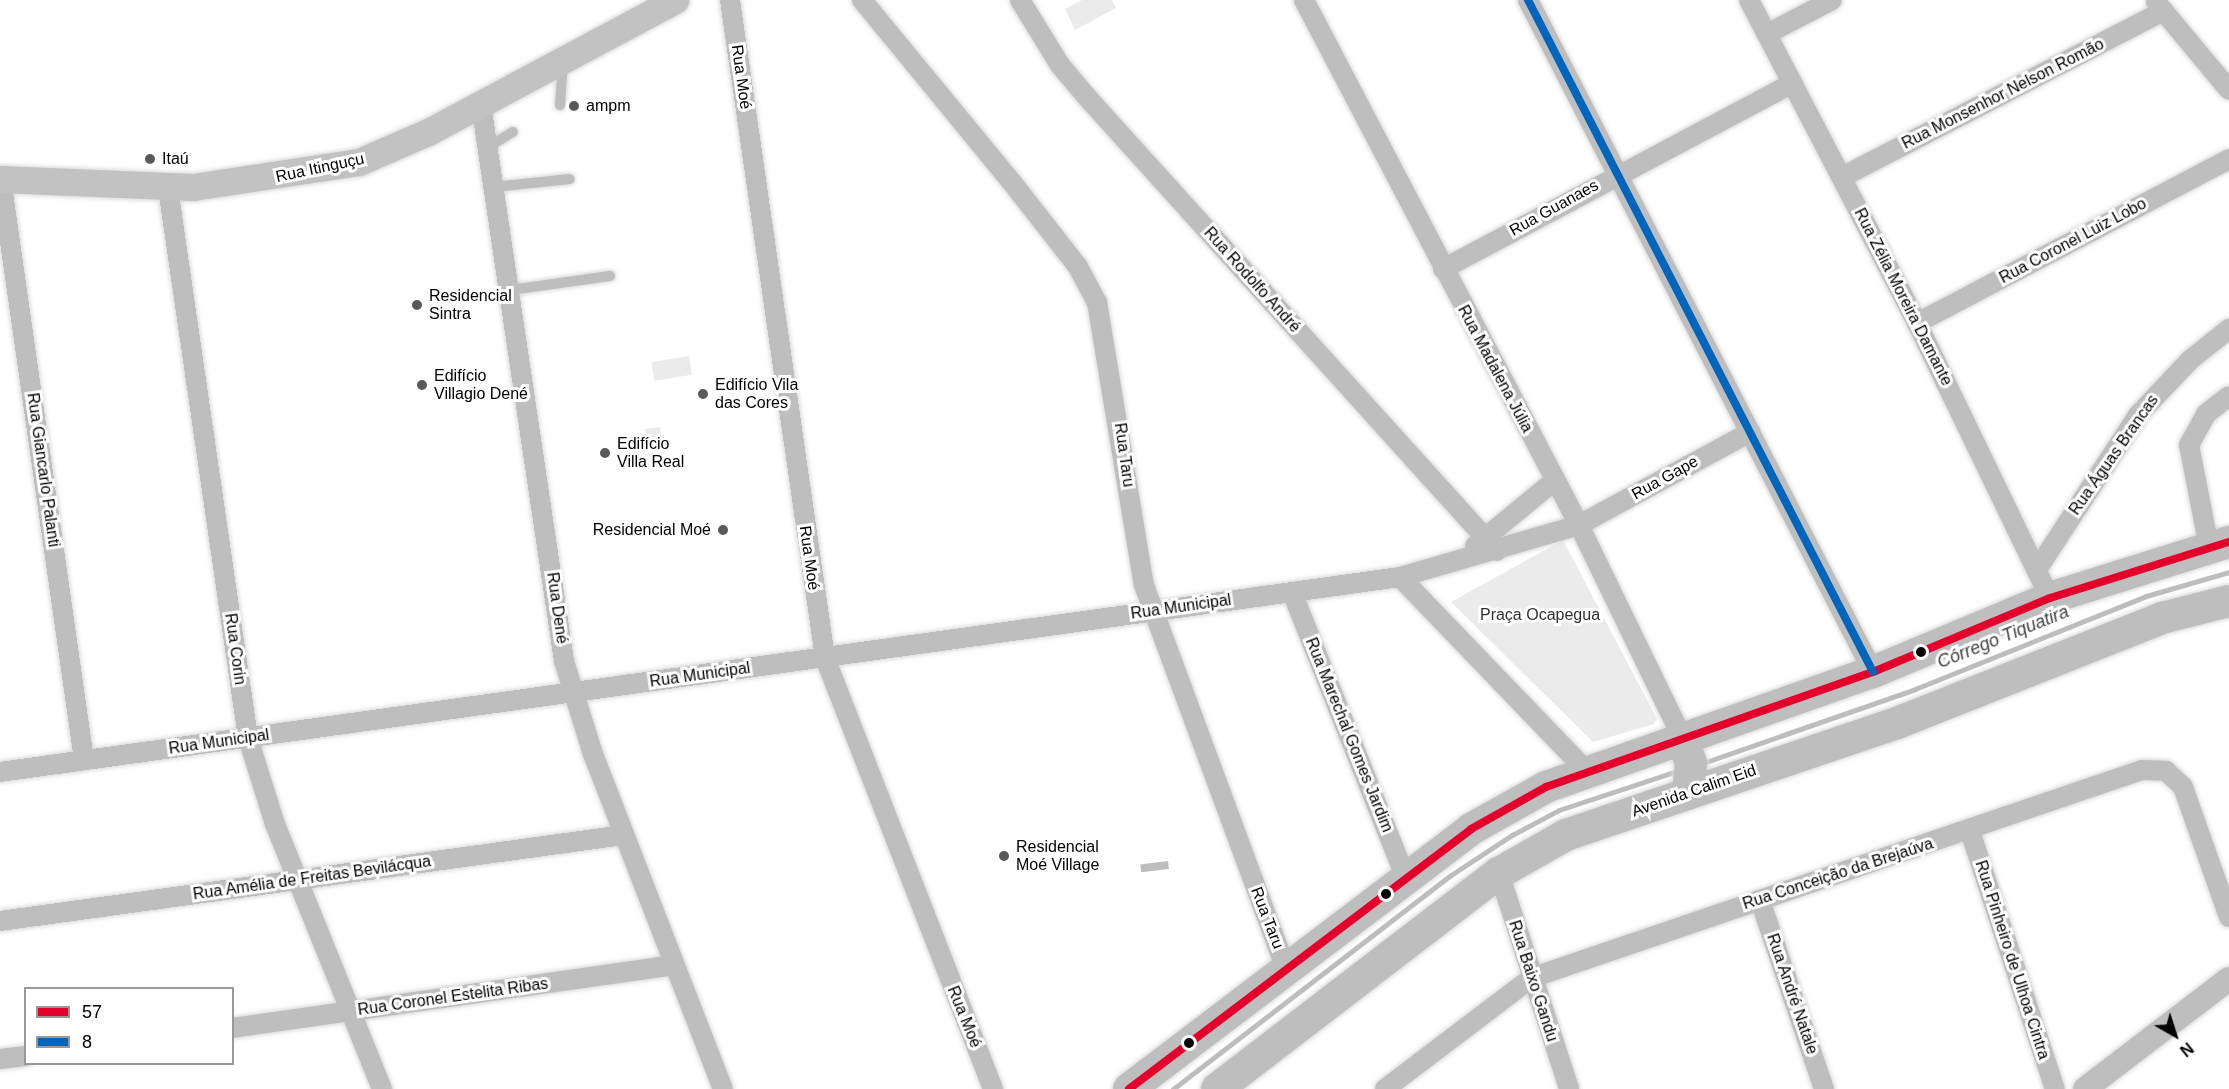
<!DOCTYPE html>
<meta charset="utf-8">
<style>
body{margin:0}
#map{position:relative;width:2229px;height:1089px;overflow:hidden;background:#fff;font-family:Arial,sans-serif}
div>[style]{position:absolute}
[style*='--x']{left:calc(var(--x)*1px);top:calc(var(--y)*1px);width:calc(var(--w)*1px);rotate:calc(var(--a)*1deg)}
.green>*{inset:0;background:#ebebeb;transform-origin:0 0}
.water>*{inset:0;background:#bdbdbd;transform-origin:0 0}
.stream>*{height:5px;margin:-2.5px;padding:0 2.5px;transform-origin:2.5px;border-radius:2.5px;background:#bdbdbd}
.roads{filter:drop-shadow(0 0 2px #dbdbdb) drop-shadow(0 0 2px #dbdbdb)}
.service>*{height:10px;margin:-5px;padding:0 5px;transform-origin:5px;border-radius:5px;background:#bebebe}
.minor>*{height:20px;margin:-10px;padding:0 10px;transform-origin:10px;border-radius:10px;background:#bebebe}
.tertiary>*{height:24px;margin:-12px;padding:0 12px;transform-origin:12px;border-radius:12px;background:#bebebe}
.secondary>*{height:27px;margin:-13.5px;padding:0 13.5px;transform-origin:13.5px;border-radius:13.5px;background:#c2c2c2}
.primary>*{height:32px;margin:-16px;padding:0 16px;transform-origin:16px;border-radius:16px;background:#bebebe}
.bus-1>*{height:8px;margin:-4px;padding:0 4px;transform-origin:4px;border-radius:4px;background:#e4002b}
.bus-2>*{height:8px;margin:-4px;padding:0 4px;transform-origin:4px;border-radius:4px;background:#0065bd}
.dots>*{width:16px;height:16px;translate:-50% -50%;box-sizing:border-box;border:3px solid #fff;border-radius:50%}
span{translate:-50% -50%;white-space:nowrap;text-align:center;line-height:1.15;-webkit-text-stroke:6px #fff;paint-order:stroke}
.street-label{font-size:16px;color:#000}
.poi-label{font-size:16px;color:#000}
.left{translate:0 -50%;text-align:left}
.right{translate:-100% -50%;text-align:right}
.park-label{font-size:16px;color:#313131}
.water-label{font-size:18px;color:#424242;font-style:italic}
.legend{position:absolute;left:24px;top:987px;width:210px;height:78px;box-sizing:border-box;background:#fff;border:2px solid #999;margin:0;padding:8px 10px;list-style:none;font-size:18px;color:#000}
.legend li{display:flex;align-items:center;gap:12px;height:30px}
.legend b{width:30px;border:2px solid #999}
.north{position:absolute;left:2145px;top:1005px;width:60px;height:60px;-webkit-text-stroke:4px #fff;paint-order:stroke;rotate:141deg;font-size:16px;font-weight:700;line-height:24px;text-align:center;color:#000}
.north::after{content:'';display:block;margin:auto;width:21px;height:27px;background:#000;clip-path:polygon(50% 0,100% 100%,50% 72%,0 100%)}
</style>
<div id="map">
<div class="green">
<div style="clip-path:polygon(1082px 0,1112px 0,1116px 8px,1075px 30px,1065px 9px)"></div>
<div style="left:689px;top:356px;width:19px;height:38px;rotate:81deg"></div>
<div style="left:660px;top:427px;width:28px;height:15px;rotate:82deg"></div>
<div style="clip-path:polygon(1563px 540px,1657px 719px,1654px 724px,1593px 742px,1451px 602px)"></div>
</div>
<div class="water">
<div style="left:1168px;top:861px;width:8px;height:28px;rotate:83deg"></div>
</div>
<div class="stream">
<div style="--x:1700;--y:764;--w:228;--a:-19.2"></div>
<div style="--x:1915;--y:689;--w:249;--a:-21.9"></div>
<div style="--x:2146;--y:596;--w:86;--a:-16.1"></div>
<div style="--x:1173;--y:1089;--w:351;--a:-37.6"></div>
<div style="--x:1451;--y:875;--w:73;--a:-33.3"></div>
<div style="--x:1512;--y:835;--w:53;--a:-28"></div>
<div style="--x:1559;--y:810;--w:127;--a:-18.3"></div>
</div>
<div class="roads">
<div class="service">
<div style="--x:560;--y:105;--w:43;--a:-86"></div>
<div style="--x:488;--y:147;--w:29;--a:-31"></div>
<div style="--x:494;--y:187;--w:76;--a:-6"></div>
<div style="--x:510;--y:290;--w:101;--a:-8"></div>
</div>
<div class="minor">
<div style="--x:730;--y:0;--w:665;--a:81.78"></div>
<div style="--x:825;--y:658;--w:463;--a:68.7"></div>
<div style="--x:862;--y:0;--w:239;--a:50.6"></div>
<div style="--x:1014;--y:185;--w:104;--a:52"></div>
<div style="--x:1078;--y:267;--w:40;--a:62"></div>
<div style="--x:1097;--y:302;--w:287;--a:80.6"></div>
<div style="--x:1144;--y:585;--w:408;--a:69.7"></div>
<div style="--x:1020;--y:0;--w:76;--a:58.4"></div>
<div style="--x:1060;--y:65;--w:40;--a:50"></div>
<div style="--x:1086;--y:96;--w:613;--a:47.91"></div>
<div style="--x:1304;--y:0;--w:593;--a:62.35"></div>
<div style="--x:1579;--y:525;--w:238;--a:64.1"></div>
<div style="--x:1528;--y:0;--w:755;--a:62.82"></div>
<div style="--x:1749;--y:0;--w:364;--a:62.5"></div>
<div style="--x:1917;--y:323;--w:305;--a:64.2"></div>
<div style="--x:2156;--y:2;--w:114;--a:50.3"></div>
<div style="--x:1767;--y:34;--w:73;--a:-27.6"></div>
<div style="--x:481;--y:104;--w:563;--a:81.52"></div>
<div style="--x:564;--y:661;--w:97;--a:72.7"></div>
<div style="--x:593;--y:754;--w:359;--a:68.8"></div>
<div style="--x:1842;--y:177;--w:362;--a:-27.3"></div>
<div style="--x:1;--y:179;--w:587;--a:81.87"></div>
<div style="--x:168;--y:188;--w:556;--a:81.72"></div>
<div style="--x:248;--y:738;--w:90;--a:72.6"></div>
<div style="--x:275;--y:824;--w:286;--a:68"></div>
<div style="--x:1443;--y:269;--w:396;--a:-28"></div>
<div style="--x:1917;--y:323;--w:352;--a:-27.7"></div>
<div style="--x:1475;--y:546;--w:102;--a:-39.4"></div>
<div style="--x:2209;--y:547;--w:104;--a:-101.1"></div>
<div style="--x:2189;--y:445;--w:35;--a:-61"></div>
<div style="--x:2206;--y:414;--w:29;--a:-38"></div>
<div style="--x:2038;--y:568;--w:183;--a:-56.8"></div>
<div style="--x:2138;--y:415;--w:76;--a:-46.6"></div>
<div style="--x:2190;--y:360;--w:50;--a:-38.5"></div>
<div style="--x:1400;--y:577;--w:269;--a:46.1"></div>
<div style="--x:1292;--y:592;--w:308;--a:68.3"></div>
<div style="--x:0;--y:772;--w:1414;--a:-7.93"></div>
<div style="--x:1400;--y:577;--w:186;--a:-16.2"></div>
<div style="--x:1579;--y:525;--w:195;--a:-28.5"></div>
<div style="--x:1970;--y:831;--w:272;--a:71.8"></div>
<div style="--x:1499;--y:873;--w:227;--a:72"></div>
<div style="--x:1760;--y:900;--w:200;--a:71.3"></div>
<div style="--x:0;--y:921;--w:630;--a:-7.85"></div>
<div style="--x:232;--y:1028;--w:446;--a:-8.1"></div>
<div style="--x:0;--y:1059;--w:26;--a:-7"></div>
<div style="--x:1385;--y:1089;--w:183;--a:-37.2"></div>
<div style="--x:1531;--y:978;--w:645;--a:-18.8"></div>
<div style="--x:2142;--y:770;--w:24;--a:2"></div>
<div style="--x:2166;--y:771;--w:23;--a:43"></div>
<div style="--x:2183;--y:787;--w:138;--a:70.5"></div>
</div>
<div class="tertiary">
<div style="--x:2085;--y:1089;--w:181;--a:-37.4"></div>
</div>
<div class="secondary">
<div style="--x:0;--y:179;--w:193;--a:2.4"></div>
<div style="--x:193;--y:187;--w:168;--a:-8.6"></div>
<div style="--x:359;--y:162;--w:77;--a:-23.6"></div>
<div style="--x:430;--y:131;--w:278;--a:-28.1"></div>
</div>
<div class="primary">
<div style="--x:1683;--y:739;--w:25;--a:72"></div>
<div style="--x:1691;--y:763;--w:30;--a:96"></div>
<div style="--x:1129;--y:1089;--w:430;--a:-37.2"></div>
<div style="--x:1471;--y:829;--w:86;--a:-29.2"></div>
<div style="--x:1546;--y:787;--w:347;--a:-19.4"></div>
<div style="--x:1873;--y:672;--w:192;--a:-22.7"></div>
<div style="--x:2050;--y:598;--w:188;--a:-17.4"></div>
<div style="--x:1217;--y:1089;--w:355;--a:-37.5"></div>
<div style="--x:1499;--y:873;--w:77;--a:-29.6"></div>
<div style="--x:1566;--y:835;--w:349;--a:-18.7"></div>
<div style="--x:1897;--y:723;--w:285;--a:-21.6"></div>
<div style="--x:2162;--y:618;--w:69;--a:-14.2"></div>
</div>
</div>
<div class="bus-1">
<div style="--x:1129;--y:1089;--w:430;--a:-37.2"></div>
<div style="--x:1471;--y:829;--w:86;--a:-29.2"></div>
<div style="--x:1546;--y:787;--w:347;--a:-19.4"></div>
<div style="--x:1873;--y:672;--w:192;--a:-22.7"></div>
<div style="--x:2050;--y:598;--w:188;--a:-17.4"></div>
</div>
<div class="bus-2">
<div style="--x:1528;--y:0;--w:755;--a:62.82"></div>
</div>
<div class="dots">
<div style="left:574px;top:106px;background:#595959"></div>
<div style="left:150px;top:159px;background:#595959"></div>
<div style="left:417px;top:305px;background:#595959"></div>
<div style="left:422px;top:385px;background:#595959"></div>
<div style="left:703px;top:394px;background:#595959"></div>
<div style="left:605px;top:453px;background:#595959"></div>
<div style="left:723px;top:530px;background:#595959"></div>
<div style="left:1921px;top:652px;background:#000"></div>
<div style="left:1004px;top:856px;background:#595959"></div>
<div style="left:1386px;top:894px;background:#000"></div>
<div style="left:1189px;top:1043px;background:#000"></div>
</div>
<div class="street-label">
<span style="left:741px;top:77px;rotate:82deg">Rua Moé</span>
<span style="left:2003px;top:94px;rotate:-27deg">Rua Monsenhor Nelson Romão</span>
<span style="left:320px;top:168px;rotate:-12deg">Rua Itinguçu</span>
<span style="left:1554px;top:208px;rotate:-29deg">Rua Guanaes</span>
<span style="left:2073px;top:241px;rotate:-28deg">Rua Coronel Luiz Lobo</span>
<span style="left:1252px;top:280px;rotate:48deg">Rua Rodolfo André</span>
<span style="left:1903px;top:297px;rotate:63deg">Rua Zélia Moreira Damante</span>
<span style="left:1495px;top:369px;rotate:62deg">Rua Madalena Júlia</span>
<span style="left:1124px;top:455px;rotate:82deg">Rua Taru</span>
<span style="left:2114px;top:455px;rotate:-55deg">Rua Águas Brancas</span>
<span style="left:43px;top:470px;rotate:82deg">Rua Giancarlo Palanti</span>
<span style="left:1665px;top:478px;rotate:-29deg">Rua Gape</span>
<span style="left:809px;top:558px;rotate:82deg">Rua Moé</span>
<span style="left:1181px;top:607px;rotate:-8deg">Rua Municipal</span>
<span style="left:557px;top:608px;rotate:82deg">Rua Dené</span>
<span style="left:235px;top:649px;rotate:82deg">Rua Corin</span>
<span style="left:700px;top:675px;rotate:-8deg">Rua Municipal</span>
<span style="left:1349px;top:735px;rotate:68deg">Rua Marechal Gomes Jardim</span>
<span style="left:219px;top:742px;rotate:-8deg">Rua Municipal</span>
<span style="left:1694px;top:791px;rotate:-19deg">Avenida Calim Eid</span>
<span style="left:1838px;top:874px;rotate:-18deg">Rua Conceição da Brejaúva</span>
<span style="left:312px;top:878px;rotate:-8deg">Rua Amélia de Freitas Bevilácqua</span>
<span style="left:1267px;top:918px;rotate:69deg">Rua Taru</span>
<span style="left:2012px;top:960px;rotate:72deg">Rua Pinheiro de Ulhoa Cintra</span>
<span style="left:1533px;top:981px;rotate:72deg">Rua Baixo Gandu</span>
<span style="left:1792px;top:994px;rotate:71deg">Rua André Natale</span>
<span style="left:453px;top:997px;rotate:-8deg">Rua Coronel Estelita Ribas</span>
<span style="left:964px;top:1017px;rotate:68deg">Rua Moé</span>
</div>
<div class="poi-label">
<span class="left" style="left:586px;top:106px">ampm</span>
<span class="left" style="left:162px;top:159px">Itaú</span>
<span class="left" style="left:429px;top:305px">Residencial<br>Sintra</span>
<span class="left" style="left:434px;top:385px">Edifício<br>Villagio Dené</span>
<span class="left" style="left:715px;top:394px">Edifício Vila<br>das Cores</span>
<span class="left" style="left:617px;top:453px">Edifício<br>Villa Real</span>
<span class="right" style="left:711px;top:530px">Residencial Moé</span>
<span class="left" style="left:1016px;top:856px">Residencial<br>Moé Village</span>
</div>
<div class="park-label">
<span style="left:1540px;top:615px">Praça Ocapegua</span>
</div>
<div class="water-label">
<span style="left:2003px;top:637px;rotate:-22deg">Córrego Tiquatira</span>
</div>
<ul class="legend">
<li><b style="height:8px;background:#e4002b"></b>57</li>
<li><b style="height:8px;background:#0065bd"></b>8</li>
</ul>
<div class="north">N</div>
</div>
